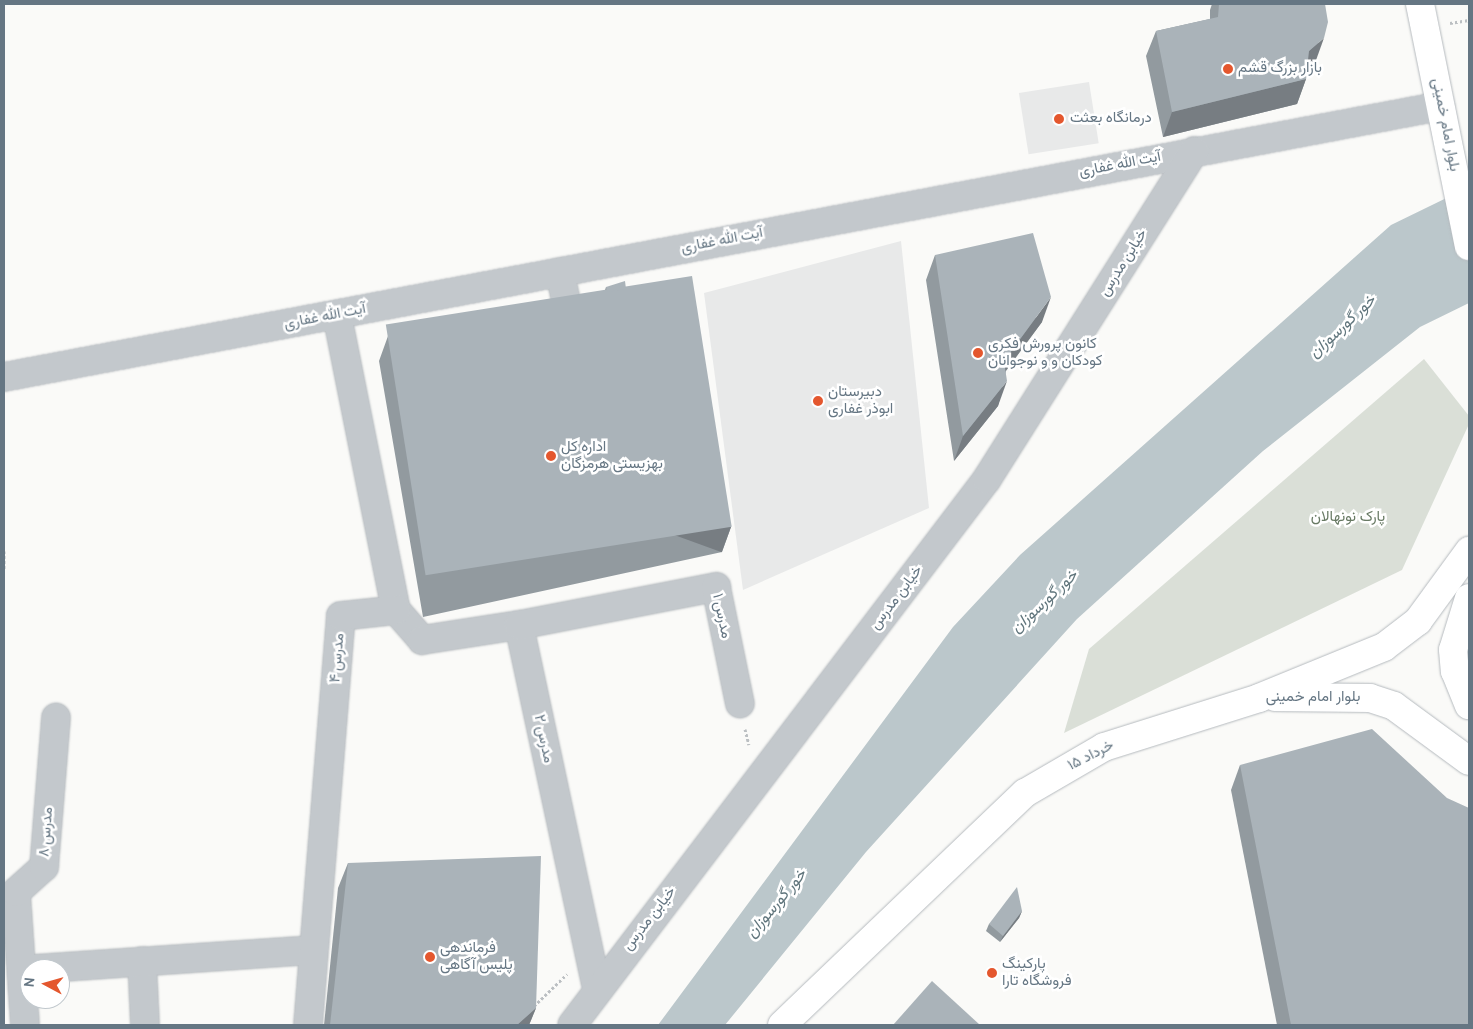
<!DOCTYPE html>
<meta charset="utf-8">
<style>
body{margin:0}
#map{position:relative;width:1473px;height:1029px;overflow:hidden;background:#fafaf8;font-family:Overpass,Vazirmatn,sans-serif}
div>[style]{position:absolute}
[style*='--x']{left:calc(var(--x)*1px);top:calc(var(--y)*1px);width:calc(var(--w)*1px);rotate:calc(var(--a)*1deg)}
.built>*{inset:0;background:#e8e9e9;transform-origin:0 0}
.green>*{inset:0;background:#dadfd7}
.water>*{inset:0;background:#bbc7cb}
.path>*{height:3px;margin-top:-1.5px;transform-origin:0;background:repeating-linear-gradient(90deg,#bbbfc2 0 2.5px,transparent 0 5px)}
.roads{filter:drop-shadow(0 0 1px #b5babe) drop-shadow(0 0 1px #b5babe)}
.minor>*{height:28px;margin:-14px;padding:0 14px;transform-origin:14px;border-radius:14px;background:#c3c8cc}
.major>*{height:28px;margin:-14px;padding:0 14px;transform-origin:14px;border-radius:14px;background:#fff}
.wall>*{inset:0;background:#929a9f}
.shaded-wall>*{inset:0;background:#777d82;transform-origin:0 0}
.building>*{inset:0;background:#aab3b9;transform-origin:0 0}
.dots>*{width:14px;height:14px;translate:-50% -50%;box-sizing:border-box;border:2px solid #fff;border-radius:50%}
span{translate:-50% -50%;white-space:nowrap;text-align:center;line-height:1.15;-webkit-text-stroke:5px #fff;paint-order:stroke}
.poi-label{font-size:15px;color:#657683}
.left{translate:0 -50%;text-align:left}
.street-label{font-size:15px;color:#657683}
.park-label{font-size:15px;color:#687a64}
.water-label{font-size:16px;color:#60757c;font-style:italic}
.frame{position:absolute;inset:0;border:5px solid #657683;pointer-events:none}
.north{position:absolute;left:20px;top:959px;width:50px;height:50px;box-sizing:border-box;background:#fff;border:1px solid #c1c8cd;border-radius:50%;rotate:276deg;font-size:14px;font-weight:700;line-height:20px;text-align:center;color:#657683}
.north::after{content:'';display:block;margin:auto;width:18px;height:22px;background:#e4572e;clip-path:polygon(50% 0,100% 100%,50% 72%,0 100%)}
</style>
<div id="map">
<div class="built">
<div style="left:1089px;top:82px;width:62px;height:71px;rotate:81deg"></div>
<div style="clip-path:polygon(901px 241px,929px 508px,743px 590px,704px 293px)"></div>
</div>
<div class="green">
<div style="clip-path:polygon(1424px 359px,1469px 416px,1469px 424px,1402px 570px,1064px 733px,1089px 649px)"></div>
</div>
<div class="water">
<div style="clip-path:polygon(1469px 187px,1469px 303px,1420px 327px,1263px 451px,1077px 619px,866px 852px,725px 1025px,658px 1025px,953px 627px,1020px 555px,1391px 225px)"></div>
</div>
<div class="path">
<div style="--x:1450;--y:23;--w:19;--a:-9"></div>
<div style="--x:4;--y:551;--w:19;--a:90"></div>
<div style="--x:745;--y:729;--w:16;--a:76"></div>
<div style="--x:534;--y:1006;--w:46;--a:-44.1"></div>
</div>
<div class="roads">
<div class="minor">
<div style="--x:560;--y:272;--w:65;--a:78.5"></div>
<div style="--x:337;--y:315;--w:301;--a:78.7"></div>
<div style="--x:396;--y:610;--w:40;--a:49"></div>
<div style="--x:422;--y:640;--w:98;--a:-8.8"></div>
<div style="--x:519;--y:625;--w:371;--a:77.9"></div>
<div style="--x:4;--y:377;--w:1462;--a:-10.68"></div>
<div style="--x:519;--y:625;--w:201;--a:-10.9"></div>
<div style="--x:716;--y:587;--w:119;--a:78.4"></div>
<div style="--x:142;--y:961;--w:64;--a:87.3"></div>
<div style="--x:33;--y:969;--w:281;--a:-3.9"></div>
<div style="--x:25;--y:1025;--w:133;--a:-93.9"></div>
<div style="--x:16;--y:892;--w:38;--a:-42"></div>
<div style="--x:44;--y:867;--w:150;--a:-85.4"></div>
<div style="--x:308;--y:1025;--w:410;--a:-85.4"></div>
<div style="--x:341;--y:616;--w:55;--a:-6.2"></div>
<div style="--x:572;--y:1025;--w:686;--a:-52.76"></div>
<div style="--x:987;--y:479;--w:388;--a:-57.7"></div>
</div>
<div class="major">
<div style="--x:1420;--y:4;--w:247;--a:78.6"></div>
<div style="--x:1469;--y:598;--w:54;--a:107.1"></div>
<div style="--x:1453;--y:650;--w:21;--a:85"></div>
<div style="--x:1455;--y:671;--w:37;--a:68"></div>
<div style="--x:1275;--y:697;--w:95;--a:0.6"></div>
<div style="--x:1370;--y:698;--w:25;--a:18"></div>
<div style="--x:1394;--y:706;--w:93;--a:36.3"></div>
<div style="--x:782;--y:1025;--w:336;--a:-43.7"></div>
<div style="--x:1025;--y:793;--w:91;--a:-30.2"></div>
<div style="--x:1104;--y:747;--w:163;--a:-17.5"></div>
<div style="--x:1259;--y:698;--w:135;--a:-22.2"></div>
<div style="--x:1384;--y:647;--w:43;--a:-37.4"></div>
<div style="--x:1418;--y:621;--w:87;--a:-53.9"></div>
</div>
</div>
<div class="wall">
<div style="clip-path:polygon(1212px 4px,1325px 4px,1315px 63px,1307px 70px,1306px 79px,1297px 104px,1163px 137px,1146px 56px,1156px 31px,1210px 19px,1210px 10px)"></div>
<div style="clip-path:polygon(935px 255px,1042px 322px,1006px 371px,998px 406px,954px 461px,926px 280px)"></div>
<div style="clip-path:polygon(606px 287px,626px 289px,731px 527px,722px 552px,423px 617px,379px 361px,388px 336px,604px 293px)"></div>
<div style="clip-path:polygon(1240px 765px,1469px 1025px,1277px 1025px,1231px 790px)"></div>
<div style="clip-path:polygon(348px 863px,536px 1008px,529px 1025px,324px 1025px,338px 888px)"></div>
<div style="clip-path:polygon(1022px 911px,1019px 918px,1000px 942px,986px 931px,989px 924px)"></div>
</div>
<div class="shaded-wall">
<div style="clip-path:polygon(1324px 38px,1315px 63px,1300px 76px,1309px 51px)"></div>
<div style="clip-path:polygon(1306px 79px,1297px 104px,1163px 137px,1172px 112px)"></div>
<div style="clip-path:polygon(1051px 297px,1042px 322px,995px 385px,1004px 361px)"></div>
<div style="clip-path:polygon(1007px 381px,998px 406px,954px 461px,963px 436px)"></div>
<div style="left:731px;top:527px;width:27px;height:306px;rotate:110deg"></div>
<div style="clip-path:polygon(1022px 911px,1019px 918px,1000px 942px,1003px 936px)"></div>
<div style="clip-path:polygon(536px 1008px,529px 1025px,517px 1025px)"></div>
</div>
<div class="building">
<div style="clip-path:polygon(1219px 4px,1325px 4px,1328px 22px,1324px 38px,1309px 51px,1306px 79px,1172px 112px,1156px 31px,1218px 17px)"></div>
<div style="clip-path:polygon(1033px 233px,1051px 297px,1004px 361px,1007px 381px,963px 436px,935px 255px)"></div>
<div style="left:692px;top:276px;width:254px;height:310px;rotate:81deg"></div>
<div style="clip-path:polygon(625px 281px,626px 289px,607px 292px,606px 287px)"></div>
<div style="clip-path:polygon(1372px 729px,1447px 798px,1469px 808px,1469px 1025px,1291px 1025px,1240px 765px)"></div>
<div style="clip-path:polygon(541px 856px,536px 1008px,517px 1025px,330px 1025px,348px 863px)"></div>
<div style="clip-path:polygon(1017px 887px,1022px 911px,1003px 936px,989px 924px)"></div>
<div style="clip-path:polygon(932px 981px,980px 1025px,893px 1025px)"></div>
</div>
<div class="dots">
<div style="left:1228px;top:69px;background:#e4572e"></div>
<div style="left:1059px;top:119px;background:#e4572e"></div>
<div style="left:978px;top:353px;background:#e4572e"></div>
<div style="left:818px;top:401px;background:#e4572e"></div>
<div style="left:551px;top:456px;background:#e4572e"></div>
<div style="left:430px;top:957px;background:#e4572e"></div>
<div style="left:992px;top:973px;background:#e4572e"></div>
</div>
<div class="poi-label">
<span class="left" style="left:1238px;top:69px">بازار بزرگ قشم</span>
<span class="left" style="left:1070px;top:119px">درمانگاه بعثت</span>
<span class="left" style="left:988px;top:353px">کانون پرورش فکری<br>کودکان و و نوجوانان</span>
<span class="left" style="left:828px;top:401px">دبیرستان<br>ابوذر غفاری</span>
<span class="left" style="left:561px;top:456px">اداره کل<br>بهزیستی هرمزگان</span>
<span class="left" style="left:440px;top:957px">فرماندهی<br>پلیس آگاهی</span>
<span class="left" style="left:1002px;top:973px">پارکینگ<br>فروشگاه تارا</span>
</div>
<div class="street-label">
<span style="left:1445px;top:125px;rotate:79deg">بلوار امام خمینی</span>
<span style="left:1120px;top:165px;rotate:-11deg">آیت الله غفاری</span>
<span style="left:722px;top:241px;rotate:-11deg">آیت الله غفاری</span>
<span style="left:1124px;top:263px;rotate:-58deg">خیابن مدرس</span>
<span style="left:325px;top:317px;rotate:-11deg">آیت الله غفاری</span>
<span style="left:897px;top:598px;rotate:-53deg">خیابن مدرس</span>
<span style="left:721px;top:616px;rotate:78deg">مدرس ۱</span>
<span style="left:338px;top:658px;rotate:-85deg">مدرس ۴</span>
<span style="left:1313px;top:698px">بلوار امام خمینی</span>
<span style="left:543px;top:739px;rotate:78deg">مدرس ۲</span>
<span style="left:1091px;top:756px;rotate:-27deg">۱۵ خرداد</span>
<span style="left:47px;top:832px;rotate:-86deg">مدرس ۸</span>
<span style="left:650px;top:919px;rotate:-52deg">خیابن مدرس</span>
</div>
<div class="park-label">
<span style="left:1348px;top:518px">پارک نونهالان</span>
</div>
<div class="water-label">
<span style="left:1343px;top:327px;rotate:-43deg">خور گورسوزان</span>
<span style="left:1045px;top:602px;rotate:-43deg">خور گورسوزان</span>
<span style="left:777px;top:904px;rotate:-50deg">خور گورسوزان</span>
</div>
<div class="frame"></div>
<div class="north">N</div>
</div>
